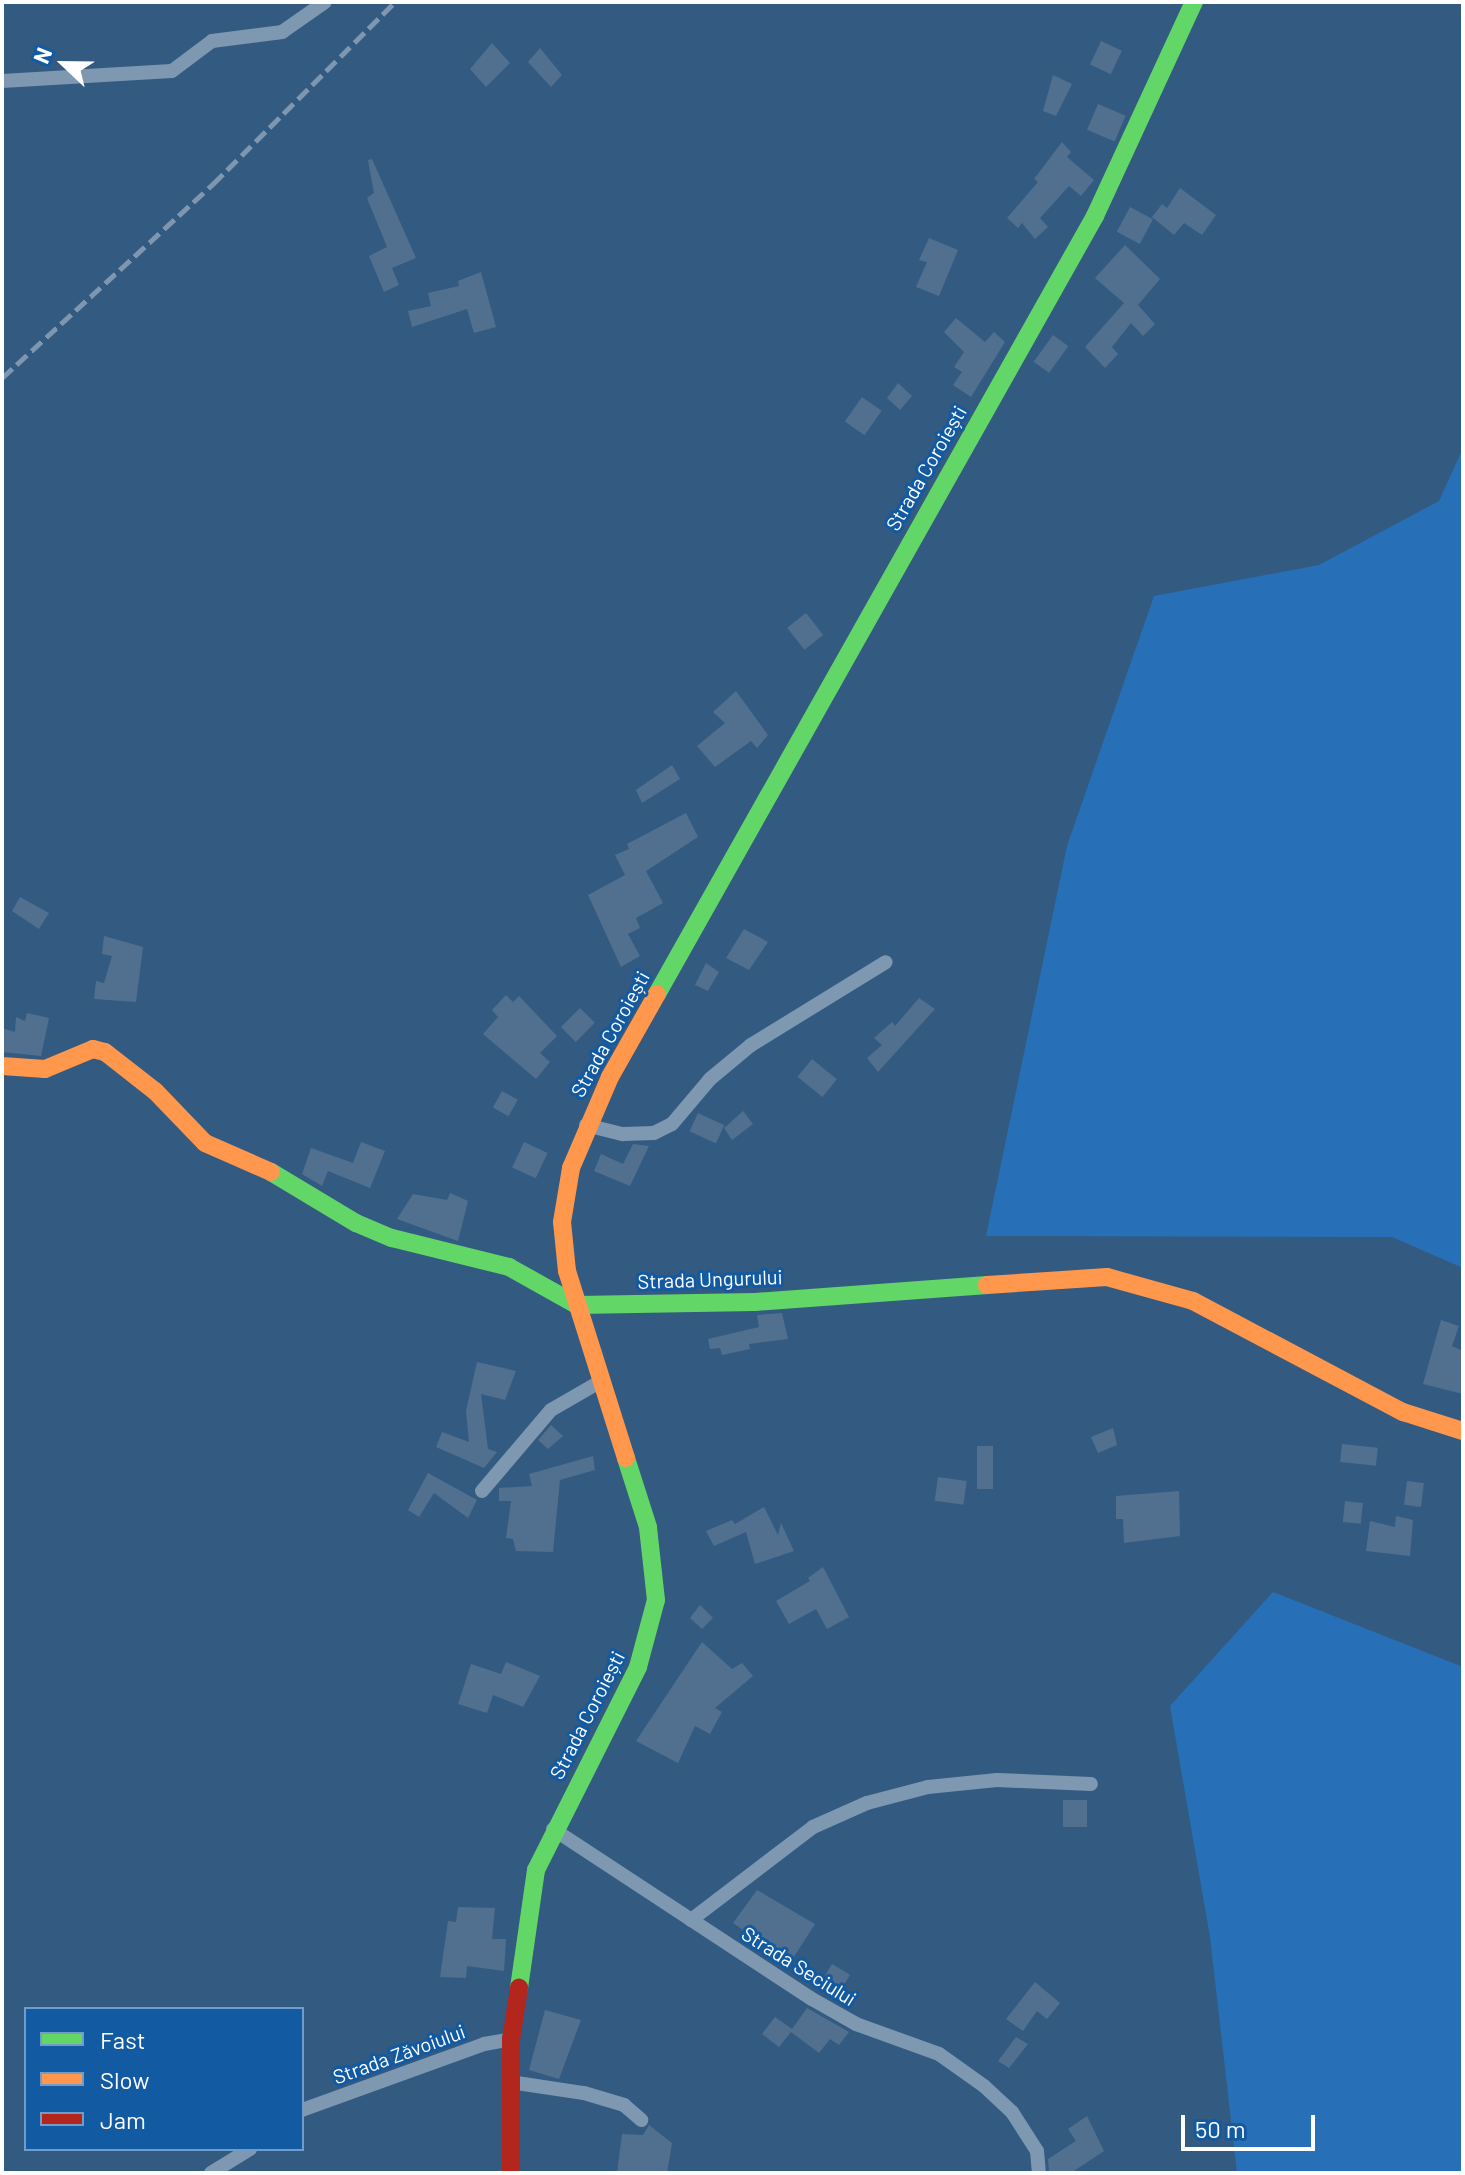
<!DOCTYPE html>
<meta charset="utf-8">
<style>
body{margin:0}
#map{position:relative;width:1465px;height:2175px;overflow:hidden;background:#335a81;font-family:Barlow,sans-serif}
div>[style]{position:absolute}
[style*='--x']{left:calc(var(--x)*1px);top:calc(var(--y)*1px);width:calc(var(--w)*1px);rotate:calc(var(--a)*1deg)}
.green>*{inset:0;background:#2770b7}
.building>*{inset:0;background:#51708f;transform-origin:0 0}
.street>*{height:14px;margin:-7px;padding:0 7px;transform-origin:7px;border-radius:7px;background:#7e98b1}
.fast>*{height:18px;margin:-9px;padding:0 9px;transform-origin:9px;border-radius:9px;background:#63d668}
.slow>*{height:18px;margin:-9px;padding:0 9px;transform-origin:9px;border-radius:9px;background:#ff974d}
.jam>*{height:18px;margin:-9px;padding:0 9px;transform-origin:9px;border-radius:9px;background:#b3261e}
.rail>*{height:5px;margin-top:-2.5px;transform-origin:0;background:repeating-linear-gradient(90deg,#7e96b0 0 14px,transparent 0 20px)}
span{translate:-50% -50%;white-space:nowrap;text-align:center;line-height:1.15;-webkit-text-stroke:6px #125aa2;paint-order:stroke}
.street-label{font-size:20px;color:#fff}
.frame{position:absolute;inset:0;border:4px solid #fff;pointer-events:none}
.legend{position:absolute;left:24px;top:2007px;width:280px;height:144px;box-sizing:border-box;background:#125aa2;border:2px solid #719cc7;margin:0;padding:10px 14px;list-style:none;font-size:24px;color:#fff}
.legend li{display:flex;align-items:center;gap:16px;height:40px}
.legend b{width:40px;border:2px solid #719cc7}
.north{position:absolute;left:24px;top:24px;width:80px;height:80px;-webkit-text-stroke:6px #125aa2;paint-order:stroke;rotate:292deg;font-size:22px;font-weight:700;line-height:32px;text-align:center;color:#fff}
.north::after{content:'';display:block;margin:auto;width:28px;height:36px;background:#fff;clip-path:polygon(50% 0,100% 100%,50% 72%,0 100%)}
.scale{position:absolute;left:1181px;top:2115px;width:134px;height:36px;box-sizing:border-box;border:4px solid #fff;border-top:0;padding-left:10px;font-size:24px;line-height:28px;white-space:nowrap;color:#fff;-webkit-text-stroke:6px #125aa2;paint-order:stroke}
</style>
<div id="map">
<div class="green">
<div style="clip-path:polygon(1463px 448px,1463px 1268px,1392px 1237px,986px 1236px,1067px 846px,1154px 596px,1319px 565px,1439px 501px)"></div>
<div style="clip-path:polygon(1273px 1592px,1463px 1667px,1463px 2173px,1237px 2173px,1210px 1937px,1170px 1706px)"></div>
</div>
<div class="building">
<div style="left:1101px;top:41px;width:23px;height:26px;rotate:25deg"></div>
<div style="clip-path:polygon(492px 43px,510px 63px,486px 87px,470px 69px)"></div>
<div style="clip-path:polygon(540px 48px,562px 75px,551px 87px,528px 62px)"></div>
<div style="clip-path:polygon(1053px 75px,1072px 84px,1056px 116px,1043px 111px)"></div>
<div style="left:1098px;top:104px;width:30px;height:28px;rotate:23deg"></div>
<div style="clip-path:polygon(1062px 142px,1071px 152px,1067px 157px,1094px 180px,1081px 196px,1069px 186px,1040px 218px,1048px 227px,1035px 239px,1022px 223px,1018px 228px,1007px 218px,1038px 182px,1034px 179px)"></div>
<div style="clip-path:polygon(372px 159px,416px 258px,392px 268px,399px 285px,384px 292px,369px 256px,387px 247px,367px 198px,374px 193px,368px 160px)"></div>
<div style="clip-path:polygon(1180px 188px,1216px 215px,1202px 235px,1184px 223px,1174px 235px,1152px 217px,1162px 204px,1167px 208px)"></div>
<div style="left:1130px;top:207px;width:26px;height:28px;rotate:28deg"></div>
<div style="clip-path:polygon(929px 238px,958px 250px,939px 296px,916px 287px,927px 262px,919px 260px)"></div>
<div style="clip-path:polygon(1125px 245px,1160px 279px,1138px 305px,1155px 324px,1143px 336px,1131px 323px,1112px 347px,1118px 354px,1105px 368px,1085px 347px,1124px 303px,1095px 278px)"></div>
<div style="clip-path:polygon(481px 272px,496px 327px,474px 333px,467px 309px,412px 327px,408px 311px,431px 306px,428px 293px,459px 286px,458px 281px)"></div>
<div style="clip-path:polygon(956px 318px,985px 342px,994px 332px,1005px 342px,971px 397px,953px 385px,962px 372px,954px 367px,964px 352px,944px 332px)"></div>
<div style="left:1053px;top:335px;width:19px;height:33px;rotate:36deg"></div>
<div style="clip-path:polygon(898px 383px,912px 396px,900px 410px,887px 398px)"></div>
<div style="left:862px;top:397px;width:24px;height:30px;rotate:35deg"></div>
<div style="left:806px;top:613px;width:28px;height:24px;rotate:52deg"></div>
<div style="clip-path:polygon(736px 691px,768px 735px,757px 748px,751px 741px,715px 767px,697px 746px,725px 723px,713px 712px)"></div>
<div style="clip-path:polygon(672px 765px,680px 779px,642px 803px,636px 790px)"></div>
<div style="clip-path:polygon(686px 813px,698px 837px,646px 871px,663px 903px,636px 918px,640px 928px,628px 934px,640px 956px,621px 967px,588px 895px,625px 875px,615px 855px,629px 849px,627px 844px)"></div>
<div style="clip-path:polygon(20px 897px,49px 913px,39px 929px,12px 911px)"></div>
<div style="clip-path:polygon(744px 929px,768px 942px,749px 970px,726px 958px)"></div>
<div style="clip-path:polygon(104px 936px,143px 947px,136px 1002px,94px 999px,96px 981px,104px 983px,112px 956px,102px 954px)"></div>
<div style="clip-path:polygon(706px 963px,719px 972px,708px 991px,695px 985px)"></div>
<div style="clip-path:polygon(506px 995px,513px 1002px,519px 996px,557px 1036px,540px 1053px,550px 1062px,536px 1079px,483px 1034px,498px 1017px,492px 1010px)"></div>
<div style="clip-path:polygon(919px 998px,935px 1009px,878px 1072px,867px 1058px,882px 1045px,874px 1038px,892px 1022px,895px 1026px)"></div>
<div style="left:580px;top:1008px;width:21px;height:27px;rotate:45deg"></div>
<div style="clip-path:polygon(27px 1013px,49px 1018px,41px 1056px,2px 1052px,2px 1028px,15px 1032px,16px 1017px,25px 1021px)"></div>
<div style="left:812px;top:1059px;width:32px;height:23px;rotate:39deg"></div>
<div style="left:502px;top:1091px;width:18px;height:19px;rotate:29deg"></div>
<div style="clip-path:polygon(743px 1111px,753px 1124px,732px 1140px,724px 1128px)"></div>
<div style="left:698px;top:1113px;width:29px;height:20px;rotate:25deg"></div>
<div style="clip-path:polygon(361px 1142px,385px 1151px,370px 1188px,328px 1171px,322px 1186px,302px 1174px,311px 1148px,353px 1163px)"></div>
<div style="left:524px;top:1142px;width:26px;height:28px;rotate:25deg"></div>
<div style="clip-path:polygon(633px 1144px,649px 1146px,630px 1186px,594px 1171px,601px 1154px,623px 1164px)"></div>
<div style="clip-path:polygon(450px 1193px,468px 1201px,458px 1241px,397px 1219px,413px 1194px,447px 1200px)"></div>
<div style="clip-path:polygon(782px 1313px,788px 1339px,749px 1344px,750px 1349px,722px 1355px,720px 1348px,710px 1349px,708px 1339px,759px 1327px,757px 1315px)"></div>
<div style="clip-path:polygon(1441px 1320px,1459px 1326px,1452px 1346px,1463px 1351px,1463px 1394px,1423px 1384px)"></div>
<div style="clip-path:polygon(477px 1362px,516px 1371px,505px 1400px,481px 1394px,488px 1449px,497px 1452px,484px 1468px,436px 1447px,442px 1432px,469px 1442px,466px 1411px)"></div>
<div style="clip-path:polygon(551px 1425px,563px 1436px,548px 1449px,538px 1440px)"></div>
<div style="clip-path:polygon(1113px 1428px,1117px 1445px,1098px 1453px,1091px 1437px)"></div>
<div style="left:1342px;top:1444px;width:36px;height:18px;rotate:6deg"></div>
<div style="left:977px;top:1446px;width:16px;height:43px"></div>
<div style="clip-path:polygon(593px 1456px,595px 1470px,560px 1480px,553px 1552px,516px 1551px,513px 1539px,506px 1538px,511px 1501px,499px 1501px,499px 1488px,532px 1486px,529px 1474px)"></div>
<div style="clip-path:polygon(428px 1473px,477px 1500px,468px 1518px,434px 1493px,419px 1517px,408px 1510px)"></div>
<div style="left:938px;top:1477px;width:29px;height:24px;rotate:8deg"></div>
<div style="left:1407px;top:1481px;width:17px;height:24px;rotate:7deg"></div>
<div style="clip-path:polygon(1179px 1491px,1180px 1536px,1124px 1543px,1123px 1519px,1116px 1519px,1116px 1496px)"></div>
<div style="left:1345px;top:1501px;width:18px;height:21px;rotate:6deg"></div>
<div style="clip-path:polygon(764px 1507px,778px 1535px,781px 1523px,794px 1551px,755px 1564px,746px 1532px,714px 1546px,706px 1531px,732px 1520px,735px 1524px)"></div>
<div style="clip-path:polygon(1396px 1516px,1413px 1520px,1410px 1556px,1366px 1551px,1370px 1521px,1395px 1527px)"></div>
<div style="clip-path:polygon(823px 1567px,849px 1617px,827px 1629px,816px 1609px,789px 1624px,776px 1601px,810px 1581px,808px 1578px)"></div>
<div style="clip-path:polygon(700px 1605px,713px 1618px,702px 1629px,690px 1618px)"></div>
<div style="clip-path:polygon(702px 1642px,732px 1669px,742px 1663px,753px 1676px,715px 1708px,722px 1712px,710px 1734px,695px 1726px,678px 1763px,636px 1741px)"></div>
<div style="clip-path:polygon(506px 1662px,540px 1676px,523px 1707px,493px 1695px,487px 1713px,458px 1704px,471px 1664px,501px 1674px)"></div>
<div style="left:1087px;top:1800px;width:27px;height:24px;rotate:90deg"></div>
<div style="clip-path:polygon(757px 1890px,815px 1924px,790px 1963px,733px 1923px)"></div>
<div style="clip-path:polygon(458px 1907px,495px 1908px,492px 1939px,506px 1939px,504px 1971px,467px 1966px,466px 1978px,440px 1977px,448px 1921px,456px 1922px)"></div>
<div style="left:832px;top:1964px;width:21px;height:28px;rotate:31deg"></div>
<div style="clip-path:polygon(1035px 1982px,1060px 2003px,1047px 2019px,1037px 2011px,1023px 2031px,1006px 2019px)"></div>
<div style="clip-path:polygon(807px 2008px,849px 2032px,839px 2045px,830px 2039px,819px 2053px,791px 2032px,779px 2047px,762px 2034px,775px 2017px,792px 2029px)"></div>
<div style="clip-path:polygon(545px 2010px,581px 2020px,559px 2079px,529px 2070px)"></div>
<div style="clip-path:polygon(1016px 2037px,1028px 2044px,1009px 2068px,998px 2061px)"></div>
<div style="clip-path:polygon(1087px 2116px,1104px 2151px,1071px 2173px,1049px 2173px,1048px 2159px,1076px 2141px,1068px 2129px)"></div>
<div style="clip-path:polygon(649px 2125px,672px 2143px,667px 2173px,617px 2173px,622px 2134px,643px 2135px)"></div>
</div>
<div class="street">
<div style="--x:2;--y:81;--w:170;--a:-3.4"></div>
<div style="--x:172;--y:71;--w:50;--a:-36.9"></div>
<div style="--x:212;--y:41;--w:71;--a:-7.3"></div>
<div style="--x:282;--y:32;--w:52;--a:-34.9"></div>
<div style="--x:586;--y:1125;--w:38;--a:14"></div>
<div style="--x:623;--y:1134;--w:31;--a:-2"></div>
<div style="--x:654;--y:1133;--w:20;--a:-27"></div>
<div style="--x:672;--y:1124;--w:59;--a:-49.8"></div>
<div style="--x:710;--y:1079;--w:53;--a:-39.7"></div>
<div style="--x:751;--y:1045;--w:158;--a:-31.6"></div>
<div style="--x:482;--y:1491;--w:106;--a:-49.6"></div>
<div style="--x:551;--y:1410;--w:60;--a:-30"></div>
<div style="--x:553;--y:1829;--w:310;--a:33.3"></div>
<div style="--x:812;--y:1999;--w:51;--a:29.6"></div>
<div style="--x:856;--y:2024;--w:88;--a:19.9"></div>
<div style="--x:939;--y:2054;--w:55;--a:35.4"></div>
<div style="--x:984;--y:2086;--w:38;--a:43"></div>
<div style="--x:1012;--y:2112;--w:46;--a:57.3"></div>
<div style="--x:1037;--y:2151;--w:22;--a:85"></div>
<div style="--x:691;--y:1920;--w:153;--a:-37.3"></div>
<div style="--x:813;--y:1827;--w:59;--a:-24"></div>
<div style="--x:867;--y:1803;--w:63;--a:-14.7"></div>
<div style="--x:928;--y:1787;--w:69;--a:-5.8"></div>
<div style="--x:997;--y:1780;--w:94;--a:2.4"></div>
<div style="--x:510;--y:2082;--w:75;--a:8.5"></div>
<div style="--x:584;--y:2093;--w:42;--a:16.7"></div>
<div style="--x:624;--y:2105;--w:23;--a:41"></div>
<div style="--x:302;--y:2110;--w:194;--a:-19.9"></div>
<div style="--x:484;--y:2044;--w:27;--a:-10"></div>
<div style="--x:211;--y:2173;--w:46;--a:-31.6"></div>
</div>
<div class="fast">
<div style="--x:657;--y:994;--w:893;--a:-60.62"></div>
<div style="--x:1095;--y:216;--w:236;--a:-65.2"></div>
<div style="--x:271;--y:1172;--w:99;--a:31"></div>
<div style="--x:356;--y:1223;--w:39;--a:23"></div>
<div style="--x:392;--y:1238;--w:121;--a:13.9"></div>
<div style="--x:509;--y:1267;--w:78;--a:29.2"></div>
<div style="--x:577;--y:1305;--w:178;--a:-1"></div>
<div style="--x:755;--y:1302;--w:233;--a:-4.2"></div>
<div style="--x:519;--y:1988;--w:119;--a:-81.8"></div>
<div style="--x:536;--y:1870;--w:227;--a:-63.3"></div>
<div style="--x:638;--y:1667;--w:69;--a:-75"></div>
<div style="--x:656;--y:1600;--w:73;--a:-96.3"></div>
<div style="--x:648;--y:1527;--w:72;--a:-107.7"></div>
</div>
<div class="slow">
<div style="--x:2;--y:1066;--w:43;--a:4"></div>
<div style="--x:45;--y:1069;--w:52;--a:-22.6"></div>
<div style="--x:93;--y:1049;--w:12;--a:14"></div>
<div style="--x:105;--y:1052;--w:63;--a:38"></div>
<div style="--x:155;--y:1091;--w:72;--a:46.1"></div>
<div style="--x:205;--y:1143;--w:72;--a:23.7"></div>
<div style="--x:987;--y:1285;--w:120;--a:-3.8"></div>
<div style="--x:1107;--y:1277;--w:89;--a:15.6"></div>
<div style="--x:1193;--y:1301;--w:238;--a:27.9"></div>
<div style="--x:1403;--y:1412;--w:63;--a:17.6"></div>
<div style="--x:626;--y:1458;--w:196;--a:-107.5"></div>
<div style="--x:567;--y:1271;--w:49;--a:-95.8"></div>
<div style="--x:562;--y:1222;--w:55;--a:-80.5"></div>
<div style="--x:571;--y:1168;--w:99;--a:-66.8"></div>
<div style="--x:610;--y:1077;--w:95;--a:-60.5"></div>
</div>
<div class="jam">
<div style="--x:511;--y:2173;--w:134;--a:-90"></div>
<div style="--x:511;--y:2039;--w:52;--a:-81.1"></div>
</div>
<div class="rail">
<div style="--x:2;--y:378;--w:287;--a:-42.6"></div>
<div style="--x:213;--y:184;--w:257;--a:-45"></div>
</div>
<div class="street-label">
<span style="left:926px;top:468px;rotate:-60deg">Strada Coroiești</span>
<span style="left:610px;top:1034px;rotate:-61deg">Strada Coroiești</span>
<span style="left:710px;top:1279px;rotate:-2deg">Strada Ungurului</span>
<span style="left:587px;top:1715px;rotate:-63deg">Strada Coroiești</span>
<span style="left:799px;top:1966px;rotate:32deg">Strada Seciului</span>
<span style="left:399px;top:2054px;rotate:-20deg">Strada Zăvoiului</span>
</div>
<div class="frame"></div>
<ul class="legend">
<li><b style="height:10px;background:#63d668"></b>Fast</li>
<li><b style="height:10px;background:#ff974d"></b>Slow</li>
<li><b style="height:10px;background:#b3261e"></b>Jam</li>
</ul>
<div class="north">N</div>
<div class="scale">50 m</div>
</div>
